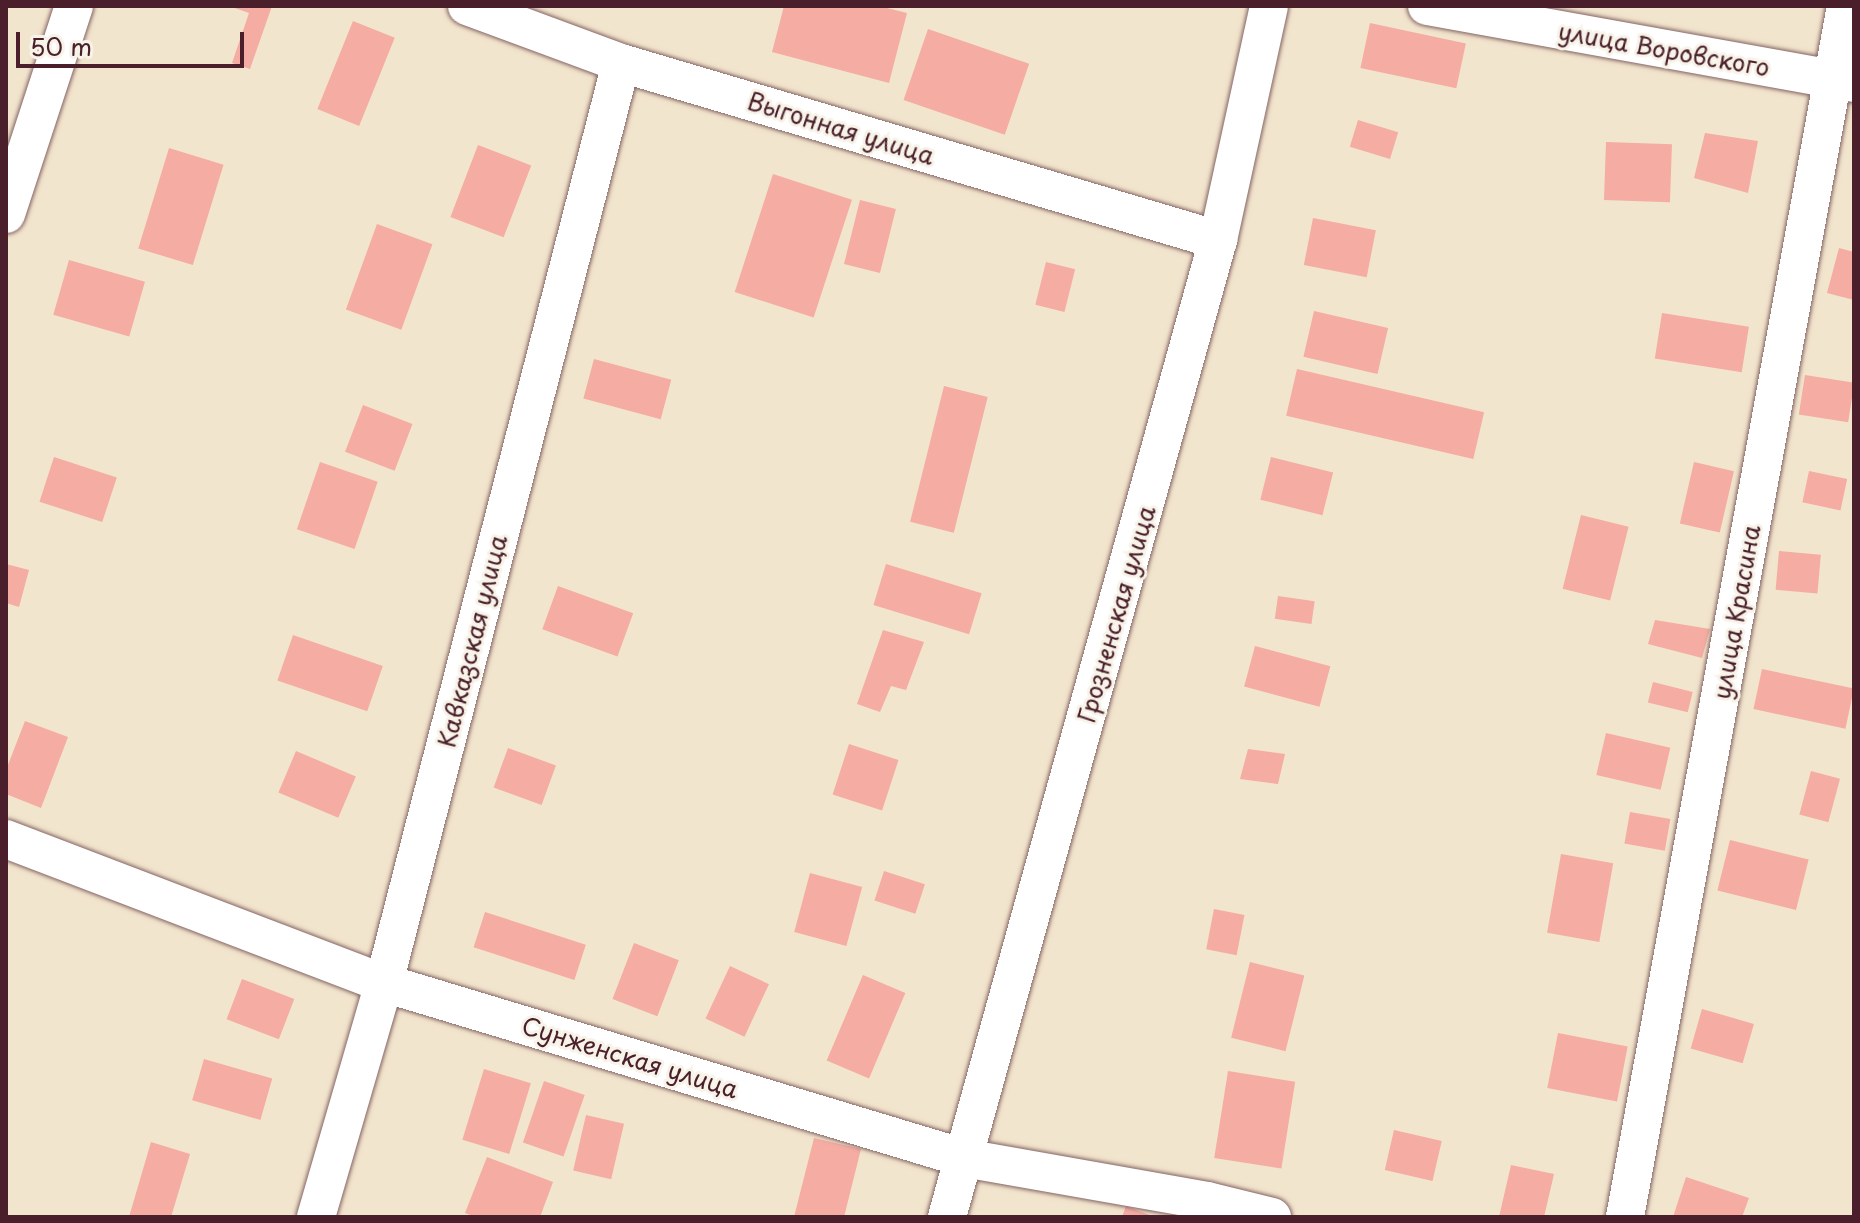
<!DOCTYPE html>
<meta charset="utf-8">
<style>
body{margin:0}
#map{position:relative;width:1860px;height:1223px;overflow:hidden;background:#f2e5cd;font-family:"Playpen Sans",sans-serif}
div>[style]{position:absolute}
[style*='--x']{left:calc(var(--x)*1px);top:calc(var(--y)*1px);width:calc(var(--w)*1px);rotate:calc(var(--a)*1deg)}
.building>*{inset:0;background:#f5aca2;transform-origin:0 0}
.roads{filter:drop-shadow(0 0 2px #856464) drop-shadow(0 0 2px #856464)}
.minor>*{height:38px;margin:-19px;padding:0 19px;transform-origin:19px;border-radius:19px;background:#fff}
span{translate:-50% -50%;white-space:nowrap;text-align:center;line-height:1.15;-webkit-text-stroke:6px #f7f3e8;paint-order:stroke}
.street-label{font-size:24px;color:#4a1f2b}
.frame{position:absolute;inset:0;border:8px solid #4a1f2b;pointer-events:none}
.scale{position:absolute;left:16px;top:32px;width:228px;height:36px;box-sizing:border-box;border:4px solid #4a1f2b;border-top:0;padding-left:10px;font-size:24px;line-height:28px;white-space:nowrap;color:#4a1f2b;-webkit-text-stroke:6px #f7f3e8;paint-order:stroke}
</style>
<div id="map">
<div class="building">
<div style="clip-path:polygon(272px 6px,250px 69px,232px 63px,249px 13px,229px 6px)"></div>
<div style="clip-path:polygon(784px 6px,879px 6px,907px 13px,889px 83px,772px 52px)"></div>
<div style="left:353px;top:21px;width:45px;height:95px;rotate:22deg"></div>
<div style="left:1370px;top:23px;width:98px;height:46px;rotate:12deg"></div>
<div style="left:928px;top:29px;width:107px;height:75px;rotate:19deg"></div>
<div style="left:1358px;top:120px;width:42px;height:28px;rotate:17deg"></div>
<div style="clip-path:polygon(1705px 133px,1758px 141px,1748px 193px,1694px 178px)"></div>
<div style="left:1606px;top:142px;width:66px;height:58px;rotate:2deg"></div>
<div style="left:478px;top:145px;width:57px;height:77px;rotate:21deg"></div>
<div style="left:169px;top:148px;width:57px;height:105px;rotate:17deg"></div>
<div style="left:773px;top:174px;width:83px;height:124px;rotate:18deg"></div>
<div style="left:860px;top:200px;width:37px;height:66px;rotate:14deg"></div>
<div style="left:1313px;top:218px;width:64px;height:48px;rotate:11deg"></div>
<div style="left:377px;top:224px;width:59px;height:91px;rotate:20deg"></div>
<div style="clip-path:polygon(1839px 248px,1854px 252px,1854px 300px,1827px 293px)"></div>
<div style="left:69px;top:260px;width:79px;height:57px;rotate:16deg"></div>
<div style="left:1046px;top:262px;width:30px;height:44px;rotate:14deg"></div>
<div style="left:1314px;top:311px;width:76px;height:47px;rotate:13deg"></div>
<div style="left:1662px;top:313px;width:88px;height:46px;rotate:9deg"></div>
<div style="left:594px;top:359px;width:80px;height:41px;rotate:15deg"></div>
<div style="left:1297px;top:369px;width:192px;height:48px;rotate:13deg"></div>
<div style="left:1805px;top:375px;width:50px;height:40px;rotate:9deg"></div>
<div style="left:944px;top:386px;width:45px;height:140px;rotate:14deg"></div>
<div style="left:363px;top:405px;width:53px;height:50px;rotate:21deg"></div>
<div style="left:54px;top:457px;width:66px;height:47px;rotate:18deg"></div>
<div style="left:1271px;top:457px;width:64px;height:44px;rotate:14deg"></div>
<div style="left:320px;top:462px;width:61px;height:71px;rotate:19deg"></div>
<div style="left:1694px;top:462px;width:41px;height:63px;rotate:13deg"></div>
<div style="left:1809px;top:471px;width:39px;height:32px;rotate:12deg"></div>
<div style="left:1581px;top:515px;width:49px;height:76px;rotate:14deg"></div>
<div style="left:1779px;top:551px;width:42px;height:39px;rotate:5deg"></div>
<div style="clip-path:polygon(6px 564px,29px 570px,19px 607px,6px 603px)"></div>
<div style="left:886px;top:564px;width:100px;height:43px;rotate:17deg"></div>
<div style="left:558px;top:586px;width:80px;height:46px;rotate:20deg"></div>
<div style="left:1278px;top:596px;width:37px;height:23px;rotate:8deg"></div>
<div style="clip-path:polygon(1655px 620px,1710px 629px,1702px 658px,1648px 644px)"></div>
<div style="clip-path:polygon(883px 630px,924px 642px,906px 690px,891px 686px,880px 712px,857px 704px)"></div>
<div style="left:293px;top:635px;width:95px;height:48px;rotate:19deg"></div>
<div style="left:1255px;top:646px;width:78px;height:42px;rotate:15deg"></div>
<div style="left:1762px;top:669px;width:94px;height:41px;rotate:12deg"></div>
<div style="left:1653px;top:682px;width:41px;height:21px;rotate:14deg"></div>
<div style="clip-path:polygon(25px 721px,68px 737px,41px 808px,6px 794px,6px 770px)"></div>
<div style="left:1606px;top:733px;width:66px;height:43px;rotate:13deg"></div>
<div style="left:849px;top:744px;width:52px;height:53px;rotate:18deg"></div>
<div style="left:508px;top:748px;width:51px;height:42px;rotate:20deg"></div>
<div style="clip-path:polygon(1248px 749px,1285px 754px,1278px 784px,1240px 779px)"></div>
<div style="left:296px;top:751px;width:65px;height:45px;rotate:23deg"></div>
<div style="left:1811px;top:771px;width:30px;height:45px;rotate:15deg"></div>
<div style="left:1630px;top:812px;width:41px;height:32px;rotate:10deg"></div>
<div style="left:1730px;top:840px;width:81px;height:52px;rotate:14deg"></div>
<div style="left:1561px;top:854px;width:53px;height:80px;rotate:10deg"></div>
<div style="left:884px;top:871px;width:43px;height:31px;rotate:18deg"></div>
<div style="left:810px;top:873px;width:54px;height:61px;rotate:15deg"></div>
<div style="left:1214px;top:909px;width:31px;height:41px;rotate:11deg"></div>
<div style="left:485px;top:912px;width:106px;height:37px;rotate:18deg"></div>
<div style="left:634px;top:943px;width:48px;height:60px;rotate:21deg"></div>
<div style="left:1250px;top:962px;width:56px;height:78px;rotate:14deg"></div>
<div style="left:730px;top:966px;width:43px;height:58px;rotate:25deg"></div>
<div style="left:863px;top:975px;width:46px;height:93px;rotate:23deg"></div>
<div style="left:242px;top:979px;width:56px;height:43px;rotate:21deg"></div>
<div style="left:1702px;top:1009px;width:54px;height:41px;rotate:16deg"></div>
<div style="left:1558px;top:1033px;width:71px;height:56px;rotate:11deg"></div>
<div style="left:204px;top:1059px;width:71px;height:43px;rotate:16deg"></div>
<div style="left:484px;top:1069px;width:49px;height:74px;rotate:17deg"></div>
<div style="left:1228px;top:1071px;width:68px;height:88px;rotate:9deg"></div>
<div style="left:544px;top:1081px;width:43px;height:65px;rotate:19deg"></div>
<div style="left:586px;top:1115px;width:39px;height:57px;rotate:13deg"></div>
<div style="left:1394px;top:1130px;width:49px;height:41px;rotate:13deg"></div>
<div style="clip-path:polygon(814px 1138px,861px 1149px,844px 1217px,794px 1217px)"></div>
<div style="clip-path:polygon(151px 1142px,190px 1154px,171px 1217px,129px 1217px)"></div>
<div style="clip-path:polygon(487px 1157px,553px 1182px,540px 1217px,475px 1217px,465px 1213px)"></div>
<div style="clip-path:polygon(1511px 1165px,1554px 1174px,1544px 1217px,1499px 1217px)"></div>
<div style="clip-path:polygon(1686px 1177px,1749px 1198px,1742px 1217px,1673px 1217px)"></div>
<div style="clip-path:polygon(1126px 1206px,1155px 1217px,1122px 1217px)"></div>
</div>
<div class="roads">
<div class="minor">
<div style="--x:467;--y:6;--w:164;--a:20.3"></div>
<div style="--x:621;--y:63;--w:623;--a:16.51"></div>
<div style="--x:1427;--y:6;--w:434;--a:10.2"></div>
<div style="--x:6;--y:214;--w:219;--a:-71.9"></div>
<div style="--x:6;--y:839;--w:404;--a:20.9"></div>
<div style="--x:384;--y:983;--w:606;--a:16.79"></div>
<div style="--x:964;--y:1158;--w:247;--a:10"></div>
<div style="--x:1207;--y:1201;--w:67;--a:13.8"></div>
<div style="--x:316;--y:1217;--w:244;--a:-73.8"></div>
<div style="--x:384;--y:983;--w:950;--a:-75.55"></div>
<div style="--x:947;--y:1217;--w:1014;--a:-74.5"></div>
<div style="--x:1218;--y:240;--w:239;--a:-77.7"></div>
<div style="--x:1625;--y:1217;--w:1231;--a:-79.66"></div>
</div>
</div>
<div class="street-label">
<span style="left:1664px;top:49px;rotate:10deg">улица Воровского</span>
<span style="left:841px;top:128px;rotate:17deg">Выгонная улица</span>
<span style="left:1736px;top:612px;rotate:-80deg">улица Красина</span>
<span style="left:1116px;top:614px;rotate:-74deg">Грозненская улица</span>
<span style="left:472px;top:641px;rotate:-76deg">Кавказская улица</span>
<span style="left:630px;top:1057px;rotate:17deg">Сунженская улица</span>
</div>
<div class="frame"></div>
<div class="scale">50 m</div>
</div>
